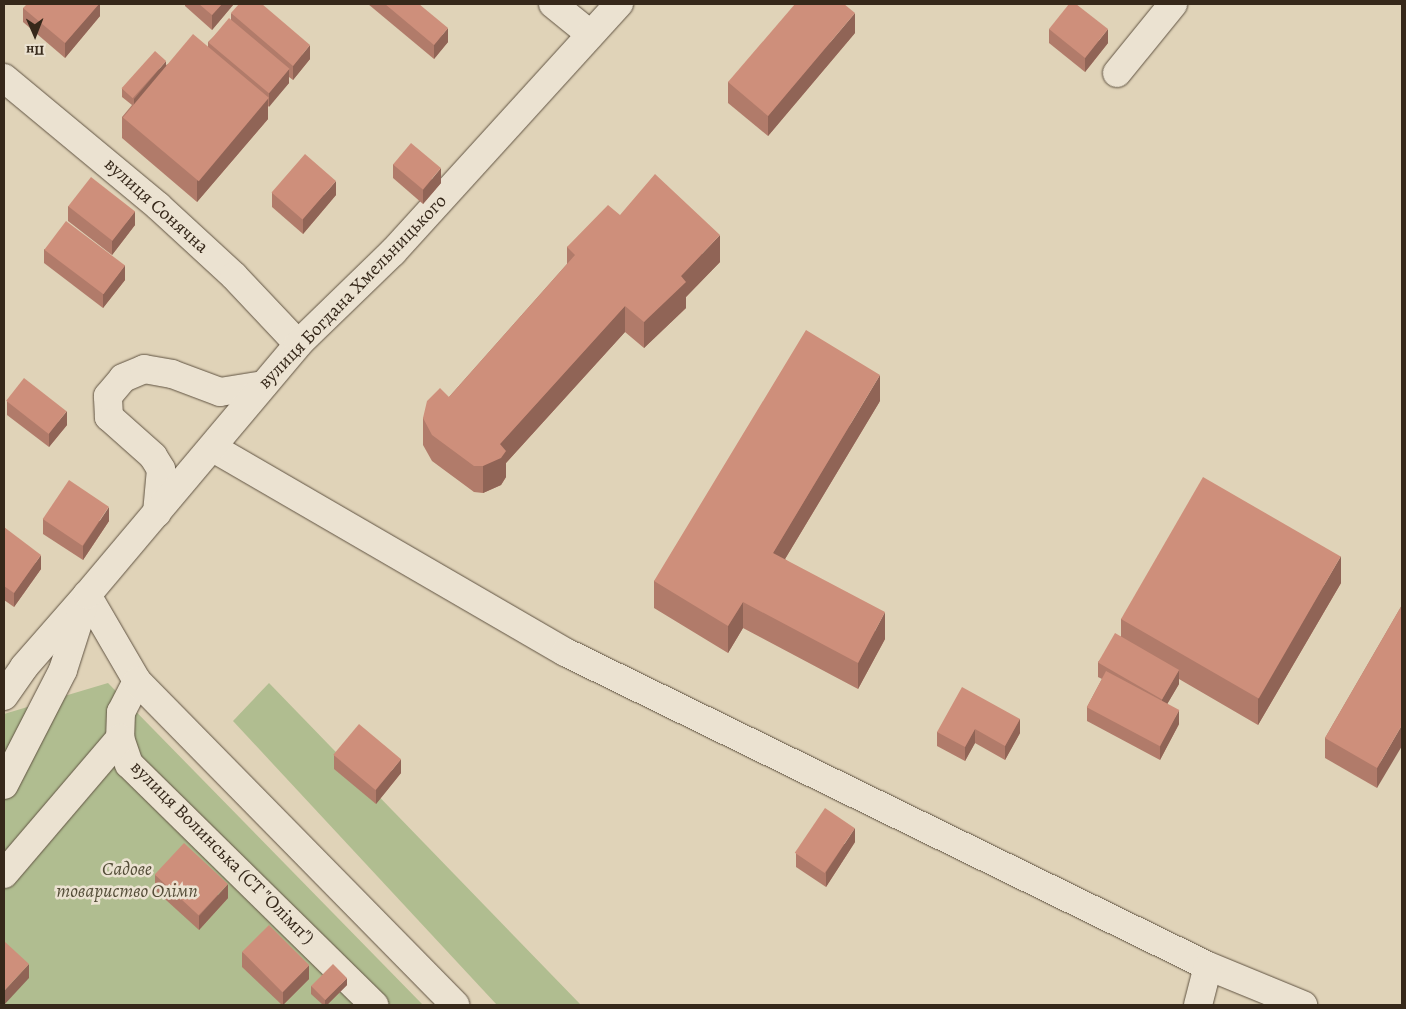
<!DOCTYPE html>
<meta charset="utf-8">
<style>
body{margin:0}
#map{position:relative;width:1406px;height:1009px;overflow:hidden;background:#e0d3b8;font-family:Alegreya,serif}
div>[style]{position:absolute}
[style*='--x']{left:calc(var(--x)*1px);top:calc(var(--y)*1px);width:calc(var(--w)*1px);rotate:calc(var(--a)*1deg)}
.green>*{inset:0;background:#b0bd90}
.roads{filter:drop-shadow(0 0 1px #605342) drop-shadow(0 0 1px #605342)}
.minor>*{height:28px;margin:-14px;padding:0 14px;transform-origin:14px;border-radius:14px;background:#ebe2d1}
.wall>*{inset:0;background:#b17b6a}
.shaded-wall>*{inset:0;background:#906456}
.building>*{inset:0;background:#ce8f7b;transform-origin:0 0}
span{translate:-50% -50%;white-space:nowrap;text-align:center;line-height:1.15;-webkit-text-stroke:5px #ebe2d1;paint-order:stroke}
.street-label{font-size:19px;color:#36281a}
.park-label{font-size:19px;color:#544d38;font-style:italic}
.frame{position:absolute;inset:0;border:5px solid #36281a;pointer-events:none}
.north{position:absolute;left:10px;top:10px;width:50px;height:50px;-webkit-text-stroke:4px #ebe2d1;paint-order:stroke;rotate:179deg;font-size:14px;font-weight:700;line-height:20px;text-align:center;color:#36281a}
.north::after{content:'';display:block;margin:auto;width:18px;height:22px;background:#36281a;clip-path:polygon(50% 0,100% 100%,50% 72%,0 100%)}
</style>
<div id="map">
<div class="green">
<div style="clip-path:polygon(108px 683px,423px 1005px,4px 1005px,4px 714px)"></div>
<div style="clip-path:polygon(269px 683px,581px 1005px,497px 1005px,233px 721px)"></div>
</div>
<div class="roads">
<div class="minor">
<div style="--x:553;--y:4;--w:48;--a:39"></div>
<div style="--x:1117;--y:73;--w:89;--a:-50.9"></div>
<div style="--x:4;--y:78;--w:200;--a:39.7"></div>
<div style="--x:158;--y:206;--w:103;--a:42.6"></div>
<div style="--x:234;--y:276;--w:93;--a:46.7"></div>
<div style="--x:213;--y:448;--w:407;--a:30.1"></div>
<div style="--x:565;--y:652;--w:716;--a:26.03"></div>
<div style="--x:1208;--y:966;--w:103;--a:22.3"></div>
<div style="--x:157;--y:513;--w:44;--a:-84.8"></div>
<div style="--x:161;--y:469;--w:15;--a:-122"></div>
<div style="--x:153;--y:456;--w:59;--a:-138.4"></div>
<div style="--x:109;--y:417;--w:21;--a:-93"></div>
<div style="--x:108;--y:396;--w:23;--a:-50"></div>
<div style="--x:123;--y:378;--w:23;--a:-23"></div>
<div style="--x:144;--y:369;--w:28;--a:10"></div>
<div style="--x:172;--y:374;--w:51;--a:20.6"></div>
<div style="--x:220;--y:392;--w:44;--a:-9.2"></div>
<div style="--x:137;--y:681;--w:35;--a:117"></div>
<div style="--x:121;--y:712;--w:26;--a:92"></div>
<div style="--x:120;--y:738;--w:28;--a:71"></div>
<div style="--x:129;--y:764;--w:344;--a:44.5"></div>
<div style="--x:4;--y:696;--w:35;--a:-55"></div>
<div style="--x:24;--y:667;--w:96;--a:-48.8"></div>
<div style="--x:87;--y:595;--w:99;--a:59.8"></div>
<div style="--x:137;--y:681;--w:454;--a:45.5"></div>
<div style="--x:4;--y:785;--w:129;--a:-62.8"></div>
<div style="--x:63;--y:670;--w:79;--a:-72.3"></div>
<div style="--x:87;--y:595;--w:328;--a:-49.9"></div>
<div style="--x:298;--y:344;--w:132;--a:-44.1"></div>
<div style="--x:393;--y:252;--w:336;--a:-47.7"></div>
<div style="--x:4;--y:874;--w:179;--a:-49.5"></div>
<div style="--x:1198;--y:1005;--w:40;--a:-75.6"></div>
</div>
</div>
<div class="wall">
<div style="clip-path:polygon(100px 4px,100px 16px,65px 58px,23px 22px,23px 8px)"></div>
<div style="clip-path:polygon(185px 4px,233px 4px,233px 5px,212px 30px,185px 6px)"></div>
<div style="clip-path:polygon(368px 4px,419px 4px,448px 42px,434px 59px)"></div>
<div style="clip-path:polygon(231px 13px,310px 59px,293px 80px,289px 77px,289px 83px,268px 107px,268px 119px,197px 202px,122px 138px,122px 117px,132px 105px,122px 97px,122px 89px,166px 65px,208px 47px,208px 42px,231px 20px)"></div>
<div style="clip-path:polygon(1049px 29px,1108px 43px,1085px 72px,1049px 43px)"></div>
<div style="clip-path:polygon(855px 33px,768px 136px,728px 103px,728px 82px)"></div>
<div style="clip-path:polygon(393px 164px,441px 183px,423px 204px,393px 178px)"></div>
<div style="clip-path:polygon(272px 193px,336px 195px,303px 234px,272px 207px)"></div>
<div style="clip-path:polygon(68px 206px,135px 225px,112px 255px,68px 221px)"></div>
<div style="clip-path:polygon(620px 215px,720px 262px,686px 297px,686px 308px,644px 348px,625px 332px,506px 463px,506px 477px,501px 485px,483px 493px,474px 492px,432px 461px,423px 445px,423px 418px,449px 397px,567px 264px,567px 247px)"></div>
<div style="clip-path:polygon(44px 249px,125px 280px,103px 308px,44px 263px)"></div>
<div style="clip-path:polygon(7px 401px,67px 425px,49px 447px,7px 415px)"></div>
<div style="clip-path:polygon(880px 401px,785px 559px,885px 639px,858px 689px,743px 628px,728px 653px,654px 608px,654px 581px)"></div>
<div style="clip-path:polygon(43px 519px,109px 521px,83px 560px,43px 534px)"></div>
<div style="clip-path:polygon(4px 527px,41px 569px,14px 607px,4px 600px)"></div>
<div style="clip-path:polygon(1341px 583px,1258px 725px,1179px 679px,1179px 684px,1167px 704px,1179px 724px,1160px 760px,1087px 721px,1087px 707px,1102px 679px,1098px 677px,1098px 662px,1121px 636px,1121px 619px)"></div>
<div style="clip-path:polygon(1402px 605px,1377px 788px,1325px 758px,1325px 738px)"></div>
<div style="clip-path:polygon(1020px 719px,1020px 733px,1005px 760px,975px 743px,965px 761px,937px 746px,937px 732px)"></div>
<div style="clip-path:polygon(334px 755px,401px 773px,376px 804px,334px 769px)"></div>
<div style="clip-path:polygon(855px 842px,826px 887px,796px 867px,796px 853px)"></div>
<div style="clip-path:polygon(155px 875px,228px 898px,199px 930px,155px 890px)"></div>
<div style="clip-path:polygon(242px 952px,309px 979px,283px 1005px,282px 1005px,242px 967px)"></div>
<div style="clip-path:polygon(347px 985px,327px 1005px,323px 1005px,311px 994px,311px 986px)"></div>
</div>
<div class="shaded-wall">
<div style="clip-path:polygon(99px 4px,100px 4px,100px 16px,65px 58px,65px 43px)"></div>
<div style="clip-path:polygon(222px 4px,233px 4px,233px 5px,212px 30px,212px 15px)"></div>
<div style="clip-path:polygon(855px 13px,855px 33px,768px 136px,768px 116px)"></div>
<div style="clip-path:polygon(448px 28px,448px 42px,434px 59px,434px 45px)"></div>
<div style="clip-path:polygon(1108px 29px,1108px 43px,1085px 72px,1085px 58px)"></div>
<div style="clip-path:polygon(310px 45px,310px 59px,293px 80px,293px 66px)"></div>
<div style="clip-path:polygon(166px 61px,166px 68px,134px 106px,134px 99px)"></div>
<div style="clip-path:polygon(289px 69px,289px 83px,269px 107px,269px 93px)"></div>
<div style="clip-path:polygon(268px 98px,268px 119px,197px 202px,197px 181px)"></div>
<div style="clip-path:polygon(441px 168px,441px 183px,423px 204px,423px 190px)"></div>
<div style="clip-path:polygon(336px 181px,336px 195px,303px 234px,303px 219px)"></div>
<div style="clip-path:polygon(135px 211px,135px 225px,112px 255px,112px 241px)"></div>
<div style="clip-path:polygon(720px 235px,720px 262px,686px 297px,686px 308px,644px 348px,644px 322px,681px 276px)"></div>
<div style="clip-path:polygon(125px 265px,125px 280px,103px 308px,103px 294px)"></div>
<div style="clip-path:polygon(625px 306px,625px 332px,506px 463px,506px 477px,501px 485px,483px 493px,483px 466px,500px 444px)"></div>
<div style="clip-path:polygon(880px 375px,880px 401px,773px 579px,773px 553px)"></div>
<div style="clip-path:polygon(67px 411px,67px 425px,49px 447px,49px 433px)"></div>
<div style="clip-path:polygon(109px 507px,109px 521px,83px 560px,83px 546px)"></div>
<div style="clip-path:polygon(41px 555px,41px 569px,14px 607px,14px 593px)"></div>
<div style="clip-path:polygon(1341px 556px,1341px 583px,1258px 725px,1258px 698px)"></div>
<div style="clip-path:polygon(743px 602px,743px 628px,728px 653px,728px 626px)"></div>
<div style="clip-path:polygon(885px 612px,885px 639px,858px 689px,858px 663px)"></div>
<div style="clip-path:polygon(1179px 670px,1179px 684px,1162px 713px,1162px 699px)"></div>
<div style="clip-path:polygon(1179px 710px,1179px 724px,1160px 760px,1160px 745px)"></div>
<div style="clip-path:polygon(1020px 719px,1020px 733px,1005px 760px,1005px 746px)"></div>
<div style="clip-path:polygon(1402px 725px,1402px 746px,1377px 788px,1377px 768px)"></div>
<div style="clip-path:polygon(975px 729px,975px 743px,965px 761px,965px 747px)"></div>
<div style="clip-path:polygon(401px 759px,401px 773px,376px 804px,376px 790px)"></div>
<div style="clip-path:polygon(855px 828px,855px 842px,826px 887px,826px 872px)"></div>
<div style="clip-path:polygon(228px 884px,228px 898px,199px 930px,199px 916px)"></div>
<div style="clip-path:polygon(29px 964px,29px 978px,4px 1005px,4px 991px)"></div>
<div style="clip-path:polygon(309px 965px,309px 979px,283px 1005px,283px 992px)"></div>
<div style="clip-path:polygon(347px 978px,347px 985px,327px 1005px,325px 1005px,325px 1000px)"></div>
</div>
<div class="building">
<div style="clip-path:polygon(27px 4px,99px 4px,65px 43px,23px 8px)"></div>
<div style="clip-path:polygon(199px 4px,222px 4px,212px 15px)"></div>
<div style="clip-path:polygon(239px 4px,262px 4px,310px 45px,293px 66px,231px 13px)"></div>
<div style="clip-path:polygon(385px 4px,419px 4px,448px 28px,434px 45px)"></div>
<div style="clip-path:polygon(795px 4px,844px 4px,855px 13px,768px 116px,728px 82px)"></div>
<div style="clip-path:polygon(1069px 4px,1076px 4px,1108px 29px,1085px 58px,1049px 29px)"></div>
<div style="left:229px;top:18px;width:79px;height:32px;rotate:40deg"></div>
<div style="left:193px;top:34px;width:99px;height:109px;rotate:40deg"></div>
<div style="left:155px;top:51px;width:15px;height:50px;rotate:42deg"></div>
<div style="left:411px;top:143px;width:39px;height:28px;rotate:40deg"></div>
<div style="left:305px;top:154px;width:41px;height:51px;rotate:41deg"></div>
<div style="clip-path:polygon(655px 174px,720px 235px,681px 276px,686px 282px,644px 322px,625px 306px,500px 444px,506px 451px,501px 458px,483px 466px,474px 466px,432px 435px,423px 418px,427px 401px,440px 388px,449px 397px,575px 255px,567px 247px,608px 205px,620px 215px)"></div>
<div style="left:91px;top:177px;width:56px;height:37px;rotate:38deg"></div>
<div style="left:66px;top:221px;width:74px;height:36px;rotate:37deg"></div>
<div style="clip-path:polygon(806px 330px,880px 375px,773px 553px,885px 612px,858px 663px,743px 602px,728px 626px,654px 581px)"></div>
<div style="left:24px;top:378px;width:54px;height:29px;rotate:38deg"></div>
<div style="left:1203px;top:477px;width:159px;height:164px;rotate:30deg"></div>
<div style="left:69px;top:480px;width:48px;height:47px;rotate:34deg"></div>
<div style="clip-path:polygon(4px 527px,41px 555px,14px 593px,4px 586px)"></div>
<div style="clip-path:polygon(1402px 605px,1402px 725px,1377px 768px,1325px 738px)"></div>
<div style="left:1115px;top:633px;width:74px;height:34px;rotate:30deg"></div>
<div style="left:1106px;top:671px;width:83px;height:41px;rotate:28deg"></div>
<div style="clip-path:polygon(962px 687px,1020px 719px,1005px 746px,975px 729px,965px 747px,937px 732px)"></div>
<div style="left:359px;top:724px;width:55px;height:40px;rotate:40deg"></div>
<div style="left:825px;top:808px;width:36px;height:54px;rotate:34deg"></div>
<div style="left:184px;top:843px;width:60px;height:43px;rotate:43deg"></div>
<div style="left:269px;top:925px;width:57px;height:38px;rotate:45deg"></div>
<div style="clip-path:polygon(4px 941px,29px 964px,4px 991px)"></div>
<div style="left:333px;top:964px;width:20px;height:31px;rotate:45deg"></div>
</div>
<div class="street-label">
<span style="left:156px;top:206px;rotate:42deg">вулиця Сонячна</span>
<span style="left:353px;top:292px;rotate:-46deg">вулиця Богдана Хмельницького</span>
<span style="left:222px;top:853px;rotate:45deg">вулиця Волинська (СТ "Олімп")</span>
</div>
<div class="park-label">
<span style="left:127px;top:881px">Садове<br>товариство Олімп</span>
</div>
<div class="frame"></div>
<div class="north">Пн</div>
</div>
